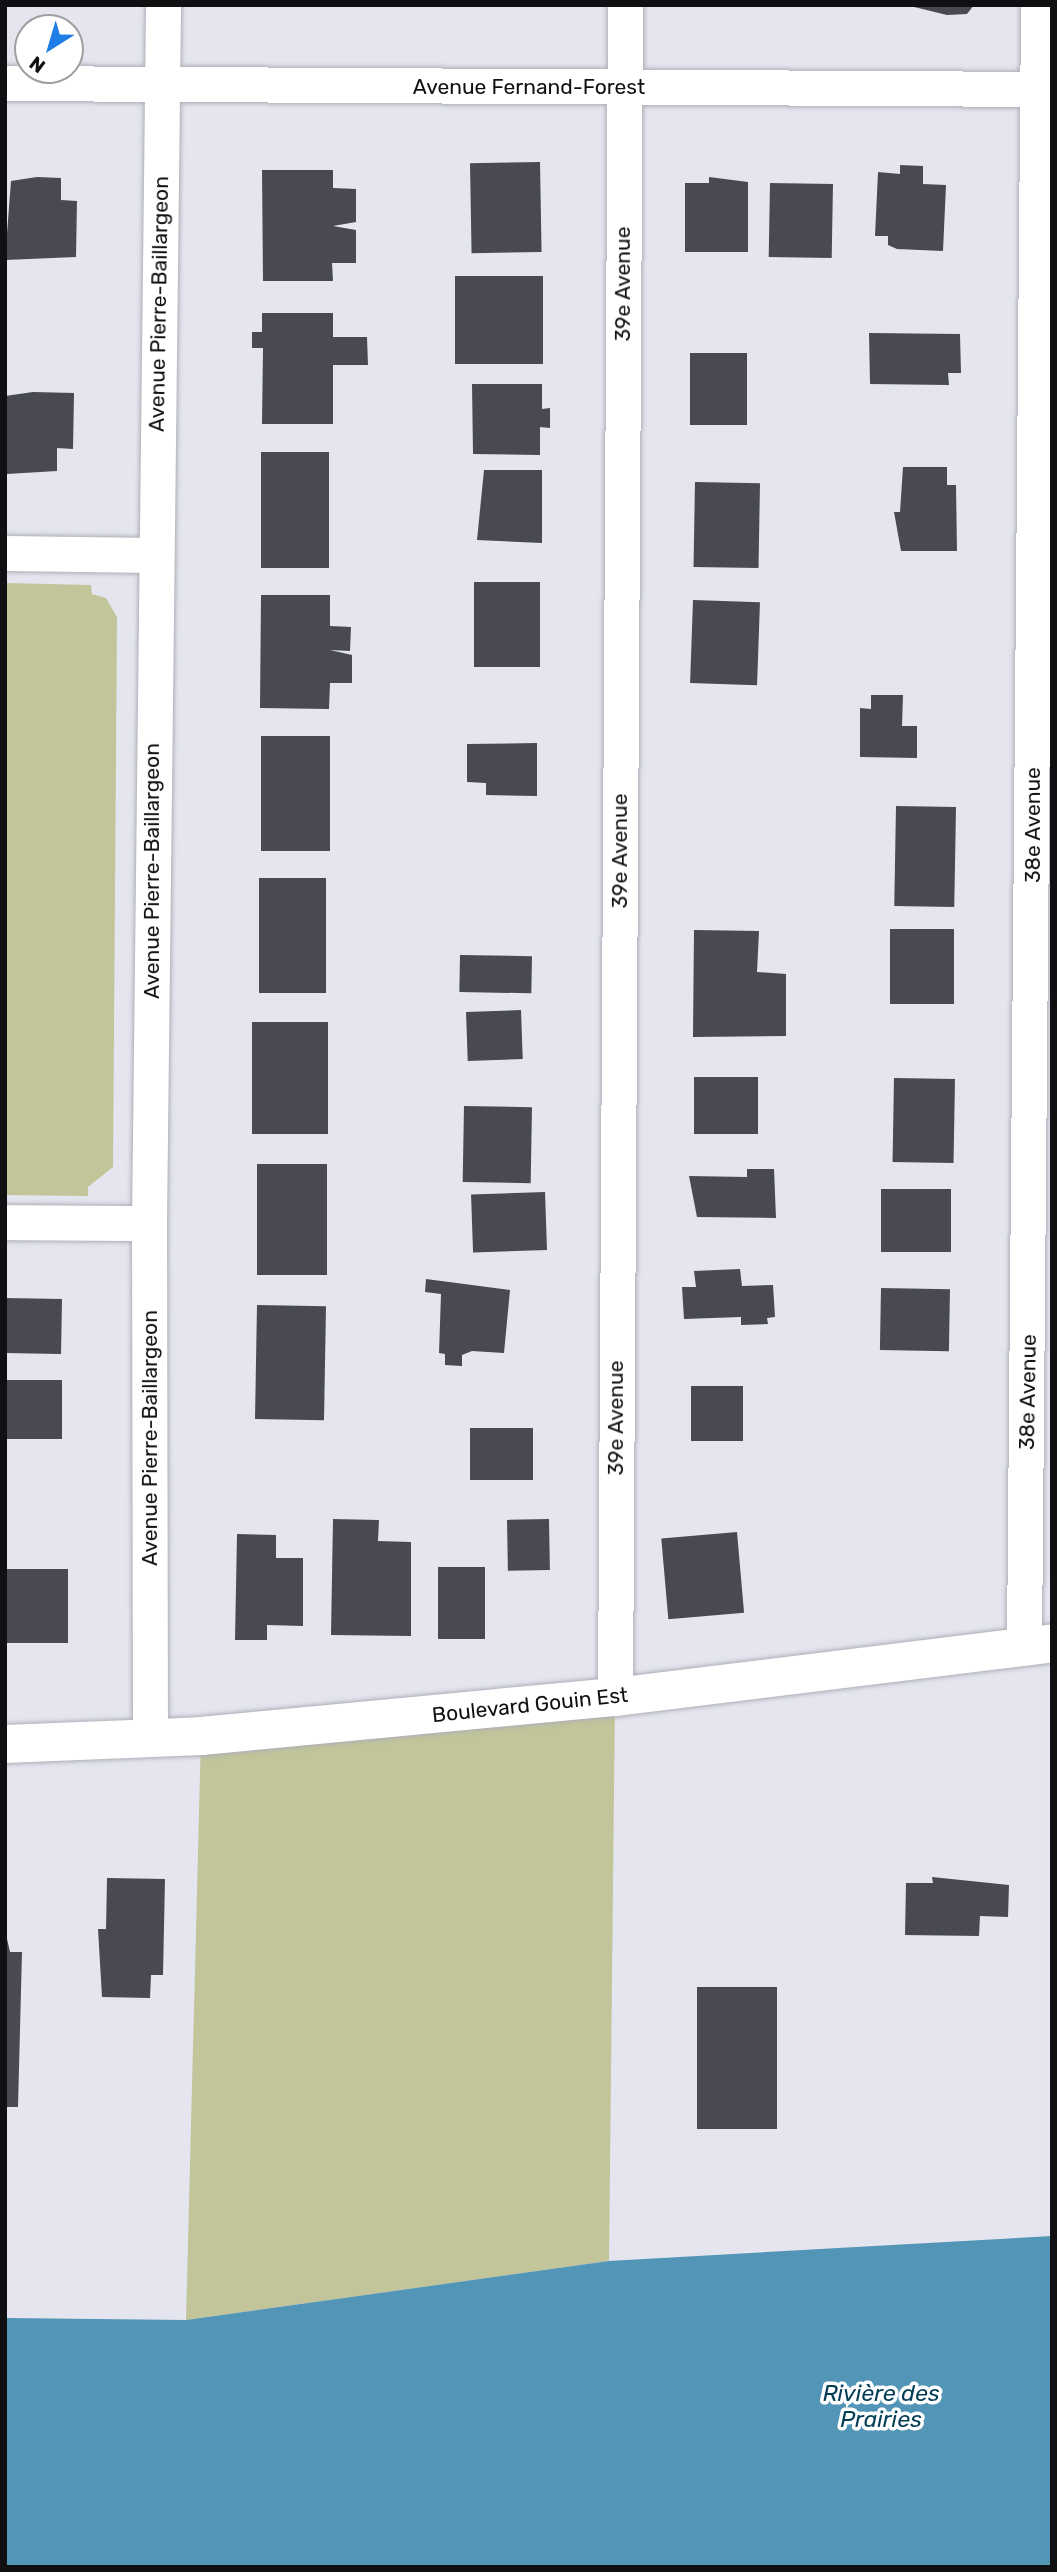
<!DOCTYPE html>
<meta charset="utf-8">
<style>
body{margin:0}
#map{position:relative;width:1057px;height:2572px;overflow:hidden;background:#e4e5ee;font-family:Rubik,sans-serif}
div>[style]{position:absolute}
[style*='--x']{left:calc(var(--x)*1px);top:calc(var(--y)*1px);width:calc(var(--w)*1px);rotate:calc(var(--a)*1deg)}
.green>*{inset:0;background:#c2c59a}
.water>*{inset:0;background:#5295b6}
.building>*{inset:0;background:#484951;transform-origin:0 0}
.roads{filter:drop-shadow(0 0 2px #aeafb8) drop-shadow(0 0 2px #aeafb8)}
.street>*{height:35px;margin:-17.5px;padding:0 17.5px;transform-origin:17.5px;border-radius:17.5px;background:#fff}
.secondary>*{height:38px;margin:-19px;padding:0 19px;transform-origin:19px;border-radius:19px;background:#fff}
span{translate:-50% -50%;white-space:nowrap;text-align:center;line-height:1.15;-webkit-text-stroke:7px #fff;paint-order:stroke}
.street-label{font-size:21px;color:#101013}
.water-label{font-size:23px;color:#013d55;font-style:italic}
.frame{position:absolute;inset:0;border:7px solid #101013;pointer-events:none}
.north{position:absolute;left:14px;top:14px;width:70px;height:70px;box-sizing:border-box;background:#fff;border:2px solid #9f9fa1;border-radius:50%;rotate:217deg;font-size:19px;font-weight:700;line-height:28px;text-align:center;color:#101013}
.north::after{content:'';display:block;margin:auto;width:24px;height:32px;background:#1f7de6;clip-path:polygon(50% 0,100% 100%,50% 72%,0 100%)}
</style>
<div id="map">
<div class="green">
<div style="clip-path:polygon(5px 583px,91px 585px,92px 594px,106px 598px,117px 617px,113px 1167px,88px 1187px,88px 1196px,5px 1195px)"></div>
<div style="clip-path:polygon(615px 1697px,609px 2261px,186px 2320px,201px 1736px)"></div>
</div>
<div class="water">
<div style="clip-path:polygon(1052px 2236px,1052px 2567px,5px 2567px,5px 2318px,186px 2320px,609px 2261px)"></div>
</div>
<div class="building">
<div style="clip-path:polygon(906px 5px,974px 5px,967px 14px,947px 15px)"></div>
<div style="left:540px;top:162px;width:90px;height:70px;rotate:89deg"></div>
<div style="clip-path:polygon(900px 165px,923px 166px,923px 184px,946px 185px,943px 251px,897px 249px,888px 245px,888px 236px,875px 236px,878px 172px,900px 174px)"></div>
<div style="clip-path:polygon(262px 170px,333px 170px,333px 188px,356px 189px,356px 222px,333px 226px,356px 230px,356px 263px,332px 263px,333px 281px,263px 281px)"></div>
<div style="clip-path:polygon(37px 177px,61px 178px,61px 200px,77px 201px,76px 257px,5px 260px,11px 181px)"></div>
<div style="clip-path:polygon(709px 177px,748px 182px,748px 252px,685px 252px,685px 183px,709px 183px)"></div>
<div style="left:770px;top:183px;width:63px;height:74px;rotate:1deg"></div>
<div style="left:455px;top:276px;width:88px;height:88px"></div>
<div style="clip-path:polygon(262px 313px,333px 313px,333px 337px,367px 337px,368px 365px,333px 365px,333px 424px,262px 424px,263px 348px,252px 348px,252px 332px,262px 332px)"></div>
<div style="clip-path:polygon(869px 333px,960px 334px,961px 373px,948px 373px,949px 385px,870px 384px)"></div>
<div style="left:690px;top:353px;width:57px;height:72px"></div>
<div style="clip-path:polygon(472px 384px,542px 384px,542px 409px,550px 408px,550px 428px,540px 427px,540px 455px,473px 454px)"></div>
<div style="clip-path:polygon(33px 392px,74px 393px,73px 449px,57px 448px,57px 471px,7px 474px,5px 396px)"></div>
<div style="left:261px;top:452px;width:68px;height:116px"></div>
<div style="clip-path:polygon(903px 467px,947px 467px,947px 485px,956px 485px,957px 551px,901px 551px,894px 512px,900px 512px)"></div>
<div style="clip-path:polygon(484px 470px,542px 470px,542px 543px,477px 540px)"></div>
<div style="left:695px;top:482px;width:65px;height:85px;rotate:1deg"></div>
<div style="left:540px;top:582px;width:85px;height:66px;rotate:90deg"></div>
<div style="clip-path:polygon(261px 595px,330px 595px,330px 626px,351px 627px,350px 651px,330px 650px,352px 655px,352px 683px,330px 683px,329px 709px,260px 708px)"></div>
<div style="left:693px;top:600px;width:67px;height:83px;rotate:2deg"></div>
<div style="clip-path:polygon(871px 695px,903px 695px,902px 726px,917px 726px,917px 758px,860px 757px,860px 708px,871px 709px)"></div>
<div style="left:261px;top:736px;width:69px;height:115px"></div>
<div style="clip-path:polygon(537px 743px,537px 796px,486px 795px,486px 783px,467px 782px,467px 744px)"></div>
<div style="left:896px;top:806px;width:60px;height:100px;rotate:1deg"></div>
<div style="left:326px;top:878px;width:115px;height:67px;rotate:90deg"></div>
<div style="left:954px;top:929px;width:75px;height:64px;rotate:90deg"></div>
<div style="clip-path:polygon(694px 930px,759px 931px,757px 972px,786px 974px,786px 1036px,693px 1037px)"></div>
<div style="left:460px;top:955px;width:72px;height:37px;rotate:1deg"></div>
<div style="left:521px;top:1010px;width:49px;height:55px;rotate:88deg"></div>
<div style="left:252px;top:1022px;width:76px;height:112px"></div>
<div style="left:694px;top:1077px;width:64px;height:57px"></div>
<div style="left:894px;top:1078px;width:61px;height:84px;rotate:1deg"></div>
<div style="left:464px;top:1106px;width:68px;height:76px;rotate:1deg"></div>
<div style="left:257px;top:1164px;width:70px;height:111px"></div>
<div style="clip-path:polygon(747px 1169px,774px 1169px,776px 1218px,697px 1217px,689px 1176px,747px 1177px)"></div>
<div style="left:951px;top:1189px;width:63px;height:70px;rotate:90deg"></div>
<div style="left:545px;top:1192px;width:58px;height:74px;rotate:88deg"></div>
<div style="clip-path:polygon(740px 1269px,742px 1286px,773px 1285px,775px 1317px,767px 1318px,768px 1324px,741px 1325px,741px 1317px,684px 1319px,682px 1287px,696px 1287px,694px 1271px)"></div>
<div style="clip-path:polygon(426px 1279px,510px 1290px,504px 1353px,472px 1351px,462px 1355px,462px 1366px,445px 1365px,445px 1354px,439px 1353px,441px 1294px,425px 1292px)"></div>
<div style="left:881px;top:1288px;width:69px;height:62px;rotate:1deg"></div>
<div style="left:5px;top:1298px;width:57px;height:55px;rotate:1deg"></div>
<div style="left:257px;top:1305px;width:69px;height:114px;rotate:1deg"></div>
<div style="left:5px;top:1380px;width:57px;height:59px"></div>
<div style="left:743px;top:1386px;width:55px;height:52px;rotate:90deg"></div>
<div style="left:470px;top:1428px;width:63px;height:52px"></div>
<div style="clip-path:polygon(333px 1519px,379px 1520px,378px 1541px,411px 1542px,411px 1636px,331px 1635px)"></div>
<div style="left:549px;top:1519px;width:51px;height:42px;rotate:89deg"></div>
<div style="left:737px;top:1532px;width:81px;height:76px;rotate:85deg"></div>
<div style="clip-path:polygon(237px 1534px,276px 1535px,276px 1558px,303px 1558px,303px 1626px,267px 1625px,267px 1640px,235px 1640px)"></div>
<div style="left:438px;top:1567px;width:47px;height:72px"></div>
<div style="left:5px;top:1569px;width:63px;height:74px"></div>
<div style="clip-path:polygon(932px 1877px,1009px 1885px,1008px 1917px,980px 1916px,979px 1936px,905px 1935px,906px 1883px,933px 1883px)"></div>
<div style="clip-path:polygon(107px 1878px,165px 1879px,163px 1975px,151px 1975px,150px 1998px,102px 1997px,98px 1929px,106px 1929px)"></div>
<div style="clip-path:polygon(5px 1930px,10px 1952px,22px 1952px,18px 2107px,5px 2107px)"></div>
<div style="left:777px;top:1987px;width:142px;height:80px;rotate:90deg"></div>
</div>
<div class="roads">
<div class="street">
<div style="--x:5;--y:83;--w:1047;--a:0.33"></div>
<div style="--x:5;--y:553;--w:150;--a:0.8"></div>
<div style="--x:5;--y:1222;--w:144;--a:0.4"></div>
<div style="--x:1024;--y:1645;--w:1640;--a:-89.51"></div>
<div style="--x:615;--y:1697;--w:1692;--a:-89.66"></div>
<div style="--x:150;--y:1736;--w:513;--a:-90.11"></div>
<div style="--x:149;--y:1223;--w:1218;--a:-89.34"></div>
</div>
<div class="secondary">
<div style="--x:5;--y:1744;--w:196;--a:-2.3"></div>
<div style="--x:201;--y:1736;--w:416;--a:-5.4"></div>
<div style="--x:615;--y:1697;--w:440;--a:-7"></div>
</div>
</div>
<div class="street-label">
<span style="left:529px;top:87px">Avenue Fernand-Forest</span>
<span style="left:623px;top:284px;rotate:-90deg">39e Avenue</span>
<span style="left:159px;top:304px;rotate:-89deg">Avenue Pierre-Baillargeon</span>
<span style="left:1033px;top:825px;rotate:-90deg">38e Avenue</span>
<span style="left:620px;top:851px;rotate:-90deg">39e Avenue</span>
<span style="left:152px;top:871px;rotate:-90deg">Avenue Pierre-Baillargeon</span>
<span style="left:1028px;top:1392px;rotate:-89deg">38e Avenue</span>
<span style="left:616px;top:1418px;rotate:-90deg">39e Avenue</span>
<span style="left:150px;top:1438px;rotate:-90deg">Avenue Pierre-Baillargeon</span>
<span style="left:530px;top:1705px;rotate:-6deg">Boulevard Gouin Est</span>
</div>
<div class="water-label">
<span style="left:881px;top:2406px">Rivière des<br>Prairies</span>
</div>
<div class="frame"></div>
<div class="north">N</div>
</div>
